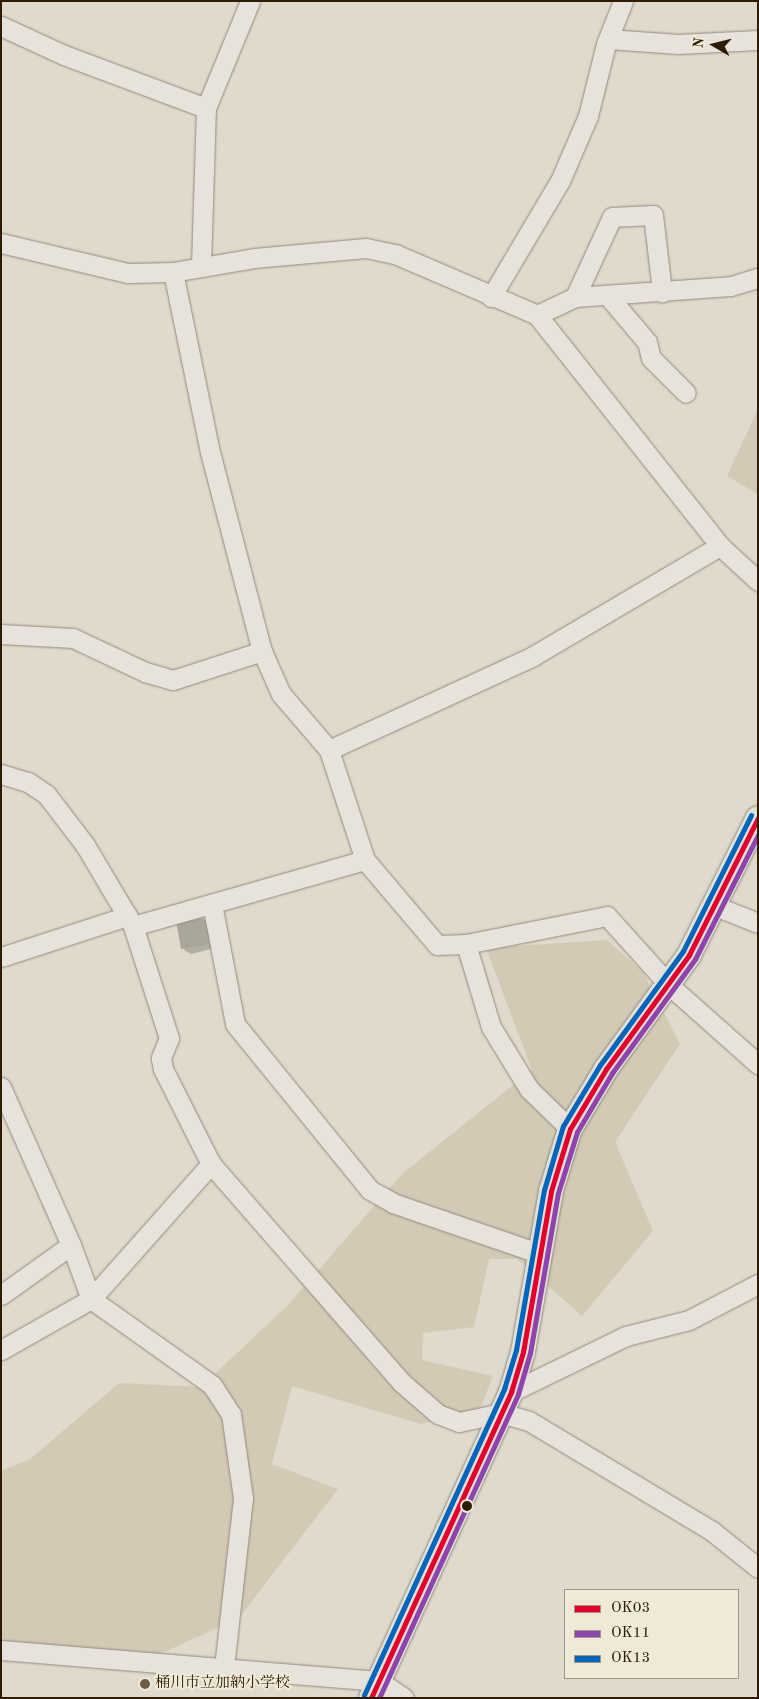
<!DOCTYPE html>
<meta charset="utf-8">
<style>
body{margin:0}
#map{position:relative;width:759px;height:1699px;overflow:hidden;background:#dfdacb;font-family:"Old Standard TT","Noto Serif JP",serif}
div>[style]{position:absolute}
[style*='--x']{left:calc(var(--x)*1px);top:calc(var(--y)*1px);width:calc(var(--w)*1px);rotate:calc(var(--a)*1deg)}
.green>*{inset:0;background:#d2cab4}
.shadow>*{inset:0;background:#0003}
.building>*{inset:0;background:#aba69b;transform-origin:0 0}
.roads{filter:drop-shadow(0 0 1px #908a7f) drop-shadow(0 0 1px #908a7f)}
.minor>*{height:19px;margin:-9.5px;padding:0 9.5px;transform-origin:9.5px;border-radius:9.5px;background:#e7e3dc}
.major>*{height:24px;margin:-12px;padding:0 12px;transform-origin:12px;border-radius:12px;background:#e2dfd7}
.bus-1>*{height:5px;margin:-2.5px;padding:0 2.5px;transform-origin:2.5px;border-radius:2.5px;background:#e4002b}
.bus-2>*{height:5px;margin:-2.5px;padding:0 2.5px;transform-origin:2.5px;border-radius:2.5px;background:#8e44ad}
.bus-3>*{height:5px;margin:-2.5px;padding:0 2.5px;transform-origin:2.5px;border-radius:2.5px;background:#0065bd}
.dots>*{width:14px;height:14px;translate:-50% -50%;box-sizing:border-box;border:2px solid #efe9d8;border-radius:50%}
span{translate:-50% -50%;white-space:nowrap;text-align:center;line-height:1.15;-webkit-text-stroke:4px #efe9d8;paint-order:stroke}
.poi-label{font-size:15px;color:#2d1c03}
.left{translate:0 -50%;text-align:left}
.frame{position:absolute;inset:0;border:2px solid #2d1c03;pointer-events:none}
.legend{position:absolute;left:564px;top:1589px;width:175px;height:90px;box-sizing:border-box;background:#efe9d8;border:1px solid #a19783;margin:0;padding:6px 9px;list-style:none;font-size:15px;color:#2d1c03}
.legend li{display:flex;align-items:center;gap:10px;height:25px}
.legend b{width:25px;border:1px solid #a19783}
.north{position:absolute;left:689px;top:20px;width:50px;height:50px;-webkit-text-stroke:4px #efe9d8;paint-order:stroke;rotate:278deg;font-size:14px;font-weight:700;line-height:20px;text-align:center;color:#2d1c03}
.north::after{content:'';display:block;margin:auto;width:18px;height:22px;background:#2d1c03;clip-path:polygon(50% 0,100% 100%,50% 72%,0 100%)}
</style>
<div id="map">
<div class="green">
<div style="clip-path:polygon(758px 409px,758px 494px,727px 476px)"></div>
<div style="clip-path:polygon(607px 940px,643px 972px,680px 1044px,615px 1142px,653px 1231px,582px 1316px,517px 1259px,489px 1259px,474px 1327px,423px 1333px,422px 1360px,493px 1376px,479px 1412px,421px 1424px,292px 1386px,272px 1464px,338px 1489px,239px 1618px,160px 1654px,1px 1641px,1px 1471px,30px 1459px,119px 1383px,201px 1387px,289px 1304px,402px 1174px,532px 1070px,486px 948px)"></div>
</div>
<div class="shadow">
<div style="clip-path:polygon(203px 919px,210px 923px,215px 948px,191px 954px,184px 950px)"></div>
</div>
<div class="building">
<div style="left:203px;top:918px;width:27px;height:27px;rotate:80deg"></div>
</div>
<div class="roads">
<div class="minor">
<div style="--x:1;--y:26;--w:69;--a:24.7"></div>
<div style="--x:64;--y:55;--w:152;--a:20.5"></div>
<div style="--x:608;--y:39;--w:70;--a:4.1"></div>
<div style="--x:678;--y:44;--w:80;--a:-2.9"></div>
<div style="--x:1;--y:243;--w:130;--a:13.3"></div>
<div style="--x:128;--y:273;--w:45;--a:-1.3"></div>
<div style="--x:173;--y:272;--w:82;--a:-9.8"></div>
<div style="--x:254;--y:258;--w:112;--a:-5.1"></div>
<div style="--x:366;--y:248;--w:30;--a:12"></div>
<div style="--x:395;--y:254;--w:155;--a:23.2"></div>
<div style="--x:537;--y:315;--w:295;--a:51.6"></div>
<div style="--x:720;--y:546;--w:52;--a:42.6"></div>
<div style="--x:201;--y:266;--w:158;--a:-88.2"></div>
<div style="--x:206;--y:108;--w:116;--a:-67.6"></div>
<div style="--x:173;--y:272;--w:184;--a:78.4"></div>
<div style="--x:210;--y:452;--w:206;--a:75.4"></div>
<div style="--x:262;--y:651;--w:47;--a:66.2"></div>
<div style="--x:281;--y:694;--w:74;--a:49.4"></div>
<div style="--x:329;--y:750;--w:116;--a:71.9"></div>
<div style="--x:365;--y:860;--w:111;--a:49.7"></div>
<div style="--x:437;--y:945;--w:29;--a:-2"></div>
<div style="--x:608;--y:296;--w:60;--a:49.7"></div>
<div style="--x:647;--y:342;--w:16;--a:76"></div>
<div style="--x:651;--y:358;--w:49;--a:45"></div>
<div style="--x:491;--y:297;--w:135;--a:-59.3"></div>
<div style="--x:560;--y:181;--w:71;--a:-66.7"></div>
<div style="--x:588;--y:116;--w:74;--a:-76"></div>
<div style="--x:606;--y:44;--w:46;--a:-68.4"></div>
<div style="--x:575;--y:297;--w:88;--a:-65.2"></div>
<div style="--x:612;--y:217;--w:41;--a:-2.8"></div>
<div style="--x:653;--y:215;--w:78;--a:83.3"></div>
<div style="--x:537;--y:315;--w:42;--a:-25.3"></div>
<div style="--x:575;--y:297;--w:156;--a:-4"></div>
<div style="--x:731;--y:286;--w:28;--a:-17"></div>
<div style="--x:1;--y:634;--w:72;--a:3.2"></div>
<div style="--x:73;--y:638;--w:80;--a:25.3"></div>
<div style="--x:145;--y:672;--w:29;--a:16"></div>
<div style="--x:173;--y:680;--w:94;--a:-18"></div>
<div style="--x:329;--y:750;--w:225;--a:-24.7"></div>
<div style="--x:533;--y:656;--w:217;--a:-30.5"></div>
<div style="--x:1;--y:774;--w:28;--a:17"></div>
<div style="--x:28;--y:782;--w:22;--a:34"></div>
<div style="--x:46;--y:794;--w:64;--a:52.6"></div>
<div style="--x:85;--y:845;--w:94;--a:59.3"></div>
<div style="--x:133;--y:926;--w:118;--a:72.2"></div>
<div style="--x:169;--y:1038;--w:22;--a:112"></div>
<div style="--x:161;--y:1058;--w:11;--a:80"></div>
<div style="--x:163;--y:1069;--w:106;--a:63.2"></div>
<div style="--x:211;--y:1164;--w:289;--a:48.9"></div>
<div style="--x:401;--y:1382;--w:49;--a:40.9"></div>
<div style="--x:438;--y:1414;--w:22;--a:21"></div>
<div style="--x:459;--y:1422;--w:43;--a:-12.1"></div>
<div style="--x:501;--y:1413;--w:29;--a:16"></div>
<div style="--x:529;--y:1421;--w:214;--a:31"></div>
<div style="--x:712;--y:1531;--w:59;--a:38.8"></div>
<div style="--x:212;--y:904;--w:122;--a:79.1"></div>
<div style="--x:235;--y:1024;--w:214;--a:50.9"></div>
<div style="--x:370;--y:1190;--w:26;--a:29"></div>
<div style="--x:393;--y:1203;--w:157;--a:19"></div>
<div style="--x:715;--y:906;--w:46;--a:21.6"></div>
<div style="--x:133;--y:926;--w:241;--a:-15.9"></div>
<div style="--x:1;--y:957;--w:133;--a:-18"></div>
<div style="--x:1;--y:1087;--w:173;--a:66.1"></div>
<div style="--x:71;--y:1245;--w:86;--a:144.5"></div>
<div style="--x:570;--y:1129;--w:57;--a:-135.7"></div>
<div style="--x:529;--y:1089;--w:73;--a:-121.5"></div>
<div style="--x:491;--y:1027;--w:87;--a:-106.8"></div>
<div style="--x:466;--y:944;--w:144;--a:-11.2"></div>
<div style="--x:607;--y:916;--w:94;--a:48"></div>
<div style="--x:670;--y:986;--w:118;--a:41.6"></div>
<div style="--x:71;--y:1245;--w:58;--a:69.7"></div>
<div style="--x:91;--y:1299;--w:148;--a:35.4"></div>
<div style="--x:212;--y:1385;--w:35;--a:57"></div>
<div style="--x:231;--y:1414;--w:85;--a:81.9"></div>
<div style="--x:243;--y:1498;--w:171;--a:96.4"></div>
<div style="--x:1;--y:1350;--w:103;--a:-29.5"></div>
<div style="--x:91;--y:1299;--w:181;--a:-48.4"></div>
<div style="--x:511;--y:1392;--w:128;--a:-26"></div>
<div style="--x:626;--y:1336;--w:65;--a:-14.3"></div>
<div style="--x:689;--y:1320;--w:78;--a:-27.6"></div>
<div style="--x:1;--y:1650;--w:379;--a:4.7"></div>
<div style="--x:379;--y:1681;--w:30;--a:34"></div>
</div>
<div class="major">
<div style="--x:371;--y:1698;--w:337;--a:-65.4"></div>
<div style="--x:511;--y:1392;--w:42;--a:-73.3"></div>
<div style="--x:523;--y:1352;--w:163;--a:-80.1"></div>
<div style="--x:551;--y:1191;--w:65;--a:-73"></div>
<div style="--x:570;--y:1129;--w:70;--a:-59"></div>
<div style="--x:606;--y:1069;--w:141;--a:-53.9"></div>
<div style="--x:689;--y:955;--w:153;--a:-63.3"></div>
</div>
</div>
<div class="bus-1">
<div style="--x:371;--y:1698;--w:337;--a:-65.4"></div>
<div style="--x:511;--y:1392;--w:42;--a:-73.3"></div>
<div style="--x:523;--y:1352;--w:163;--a:-80.1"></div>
<div style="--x:551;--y:1191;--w:65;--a:-73"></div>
<div style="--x:570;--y:1129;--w:70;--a:-59"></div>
<div style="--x:606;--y:1069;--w:141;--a:-53.9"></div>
<div style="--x:689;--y:955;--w:153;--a:-63.3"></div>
</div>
<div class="bus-2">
<div style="--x:379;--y:1698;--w:334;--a:-65.4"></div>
<div style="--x:518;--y:1394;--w:43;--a:-73.7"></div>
<div style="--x:530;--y:1353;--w:162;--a:-80.1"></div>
<div style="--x:558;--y:1193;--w:64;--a:-72.7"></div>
<div style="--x:577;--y:1132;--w:69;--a:-59.3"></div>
<div style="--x:612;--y:1073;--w:141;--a:-53.9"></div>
<div style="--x:695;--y:959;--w:139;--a:-63.1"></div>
</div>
<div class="bus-3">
<div style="--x:364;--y:1695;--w:337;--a:-65.4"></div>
<div style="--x:504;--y:1389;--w:41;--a:-72.9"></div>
<div style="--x:516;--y:1350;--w:162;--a:-80.1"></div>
<div style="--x:544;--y:1190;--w:67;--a:-73.5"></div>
<div style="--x:563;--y:1126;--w:71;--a:-58.8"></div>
<div style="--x:600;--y:1065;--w:141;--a:-53.9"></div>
<div style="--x:683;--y:951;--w:152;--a:-63.4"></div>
</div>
<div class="dots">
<div style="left:467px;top:1506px;background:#2d1c03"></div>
<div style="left:145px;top:1684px;background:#6b5e49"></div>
</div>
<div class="poi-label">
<span class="left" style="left:155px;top:1684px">桶川市立加納小学校</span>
</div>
<div class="frame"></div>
<ul class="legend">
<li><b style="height:6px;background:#e4002b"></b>OK03</li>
<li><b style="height:6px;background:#8e44ad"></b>OK11</li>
<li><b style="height:6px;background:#0065bd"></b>OK13</li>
</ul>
<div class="north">N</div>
</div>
